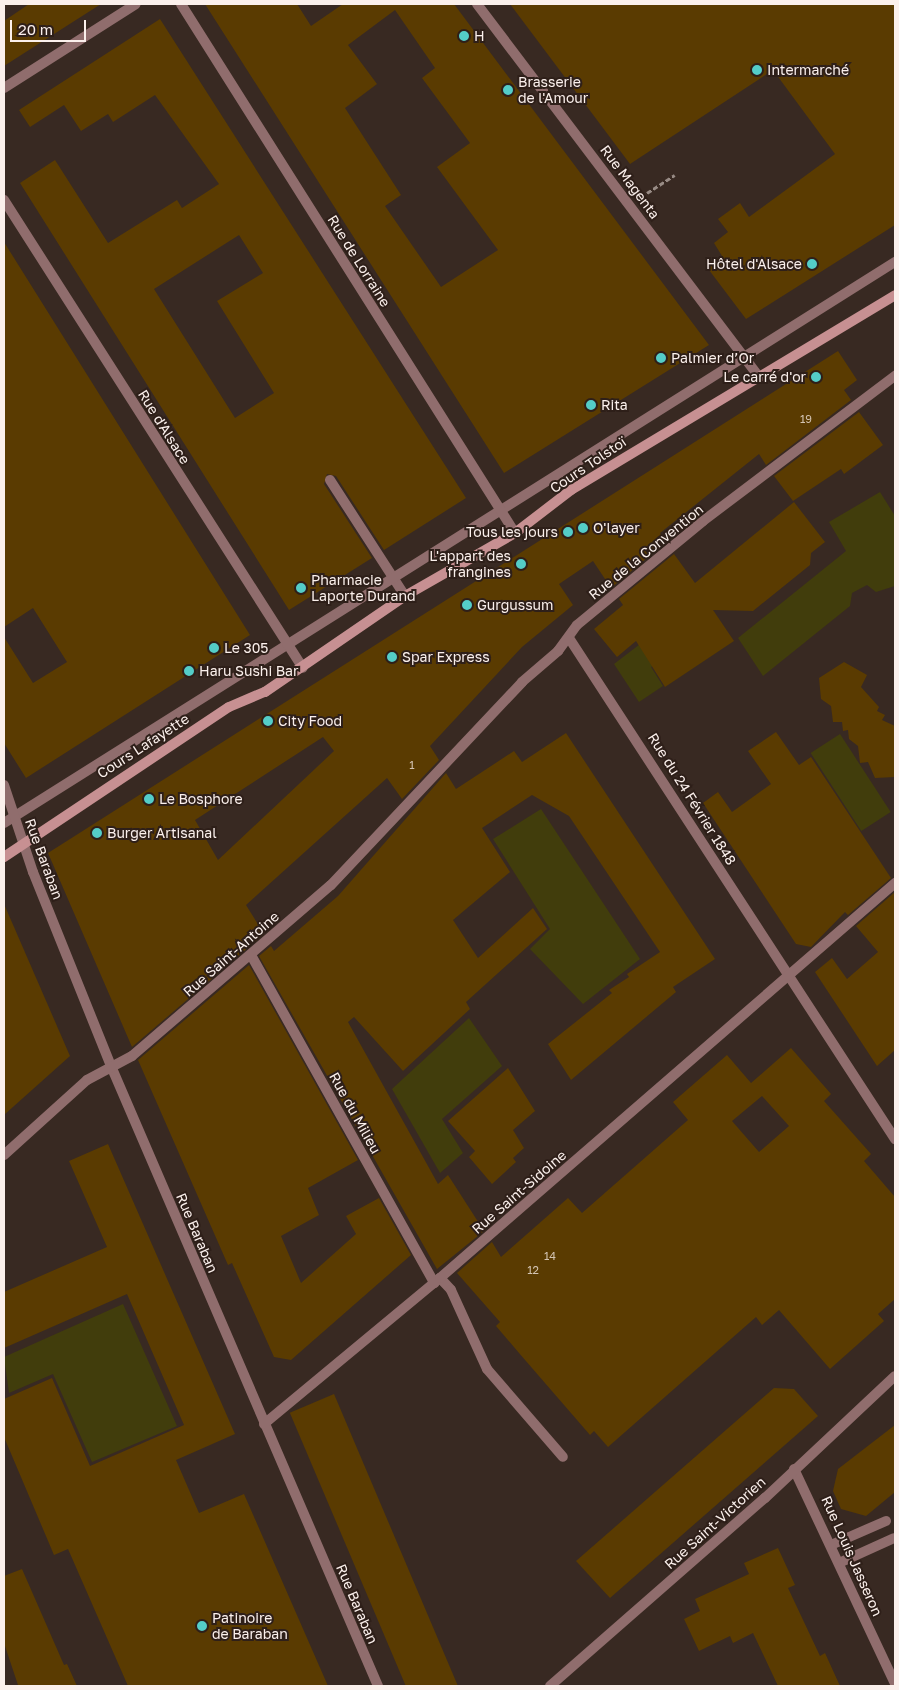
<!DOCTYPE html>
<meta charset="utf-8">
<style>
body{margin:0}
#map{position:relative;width:899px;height:1690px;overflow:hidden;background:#382922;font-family:"Golos Text",sans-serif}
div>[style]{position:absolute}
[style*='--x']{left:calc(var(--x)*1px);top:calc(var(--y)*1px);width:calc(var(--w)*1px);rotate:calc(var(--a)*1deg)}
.green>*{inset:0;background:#413d0c;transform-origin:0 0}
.building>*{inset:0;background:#5a3b01;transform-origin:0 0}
.path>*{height:3px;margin-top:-1.5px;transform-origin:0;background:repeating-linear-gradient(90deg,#988b85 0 5px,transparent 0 7.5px)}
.lane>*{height:10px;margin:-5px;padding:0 5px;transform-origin:5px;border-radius:5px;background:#906d6d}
.street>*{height:10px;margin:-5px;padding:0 5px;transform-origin:5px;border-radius:5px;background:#906d6d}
.secondary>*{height:10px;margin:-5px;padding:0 5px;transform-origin:5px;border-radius:5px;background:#c79092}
.dots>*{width:14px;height:14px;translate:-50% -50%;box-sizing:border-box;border:2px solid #2e1f19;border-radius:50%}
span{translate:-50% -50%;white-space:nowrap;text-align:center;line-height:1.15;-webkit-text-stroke:4px #2e1f19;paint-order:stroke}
.number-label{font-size:11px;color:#d3c3b1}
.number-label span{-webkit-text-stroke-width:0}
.poi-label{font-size:14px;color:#fbf0ec}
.left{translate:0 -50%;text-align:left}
.right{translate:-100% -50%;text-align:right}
.street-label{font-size:14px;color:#fbf0ec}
.frame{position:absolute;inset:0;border:5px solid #fbf0ec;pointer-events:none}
.scale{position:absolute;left:10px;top:20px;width:76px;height:22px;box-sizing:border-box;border:2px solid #fbf0ec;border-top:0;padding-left:6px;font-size:15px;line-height:18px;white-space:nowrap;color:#fbf0ec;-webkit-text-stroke:4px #2e1f19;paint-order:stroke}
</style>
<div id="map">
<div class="green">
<div style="clip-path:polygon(880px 492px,895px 516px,895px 586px,876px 592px,867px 585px,852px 593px,850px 606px,763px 676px,738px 638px,846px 551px,829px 522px)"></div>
<div style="clip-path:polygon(661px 628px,704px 633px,651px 667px,663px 686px,639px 702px,614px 664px)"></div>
<div style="left:840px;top:734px;width:93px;height:35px;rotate:57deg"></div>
<div style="clip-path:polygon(541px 809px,640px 959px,583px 1004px,530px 949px,550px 929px,493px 839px)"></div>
<div style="clip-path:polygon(469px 1018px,502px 1066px,442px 1119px,463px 1153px,440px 1173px,392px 1089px)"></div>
<div style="clip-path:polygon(123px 1304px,177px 1426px,92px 1462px,53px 1374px,9px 1393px,4px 1357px)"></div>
</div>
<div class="building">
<div style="clip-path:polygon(29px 4px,101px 4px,4px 66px,4px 21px)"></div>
<div style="clip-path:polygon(evenodd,205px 4px,297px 4px,311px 26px,343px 4px,454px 4px,709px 345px,504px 473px,205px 4px,395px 10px,435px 68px,422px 78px,470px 143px,437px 167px,498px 250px,441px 287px,385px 206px,401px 195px,345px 108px,377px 84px,348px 45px,395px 10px)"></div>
<div style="clip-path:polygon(510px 4px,895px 4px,895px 225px,746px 319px,706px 266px,722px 256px,714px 243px,728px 232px,718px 219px,740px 203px,749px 217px,835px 154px,773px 70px,630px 164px)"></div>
<div style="clip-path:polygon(evenodd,160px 19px,466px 498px,384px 550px,336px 476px,327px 474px,324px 484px,372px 558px,289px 610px,20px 183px,55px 160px,108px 243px,177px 200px,182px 208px,219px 184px,155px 95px,113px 122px,108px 114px,81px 131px,64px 105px,30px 127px,19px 110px,160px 19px,239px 235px,263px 273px,217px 301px,274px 393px,235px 418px,154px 289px,239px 235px)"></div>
<div style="clip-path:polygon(4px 242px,250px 635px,26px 778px,4px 743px,4px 637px,33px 683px,67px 662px,33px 608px,4px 627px)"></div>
<div style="clip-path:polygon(evenodd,838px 351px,857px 380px,844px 390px,851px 400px,766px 465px,759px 454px,660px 533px,666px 542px,611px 588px,593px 561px,559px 584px,573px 605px,522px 647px,430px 746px,439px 760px,402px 799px,387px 778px,246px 905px,264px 934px,132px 1047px,48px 853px,838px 351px,323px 737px,334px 751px,218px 860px,195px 820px,323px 737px)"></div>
<div style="clip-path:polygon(859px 412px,883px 445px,844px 474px,841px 469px,793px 501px,774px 476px)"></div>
<div style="clip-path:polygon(794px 502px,825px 542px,811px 553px,810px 565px,753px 611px,713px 610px,734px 641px,665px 687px,636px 641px,617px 657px,594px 629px,623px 605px,619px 599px,674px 554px,695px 583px)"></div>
<div style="clip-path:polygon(844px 662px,867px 675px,861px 687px,879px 707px,877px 711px,885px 715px,882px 720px,895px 726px,895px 777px,875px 778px,868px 762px,860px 763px,858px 746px,849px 739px,848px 730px,843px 731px,842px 722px,833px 722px,831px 706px,821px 699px,819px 678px)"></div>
<div style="clip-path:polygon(776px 732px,799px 765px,811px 757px,891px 878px,848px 915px,845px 912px,811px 947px,796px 944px,703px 803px,718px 792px,732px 812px,771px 784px,748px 751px)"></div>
<div style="clip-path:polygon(566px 733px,715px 959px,673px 987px,676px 992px,571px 1080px,548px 1044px,612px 993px,609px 990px,629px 977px,627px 974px,660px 952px,569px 816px,532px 795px,482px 828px,510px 872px,453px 920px,478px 958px,533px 908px,547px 929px,466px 1002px,470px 1009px,403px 1071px,354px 1017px,348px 1022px,438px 1184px,448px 1175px,484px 1231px,437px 1269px,259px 956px,271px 946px,274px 951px,338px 896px,446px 773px,456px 789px,514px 751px,522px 762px)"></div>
<div style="clip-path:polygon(895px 892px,895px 1050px,877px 1066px,815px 972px,832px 958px,847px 979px,878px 952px,856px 926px)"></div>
<div style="clip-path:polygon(4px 904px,70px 1056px,4px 1115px)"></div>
<div style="clip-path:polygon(249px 965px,358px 1160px,308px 1188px,319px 1215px,281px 1236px,301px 1283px,356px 1234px,346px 1216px,379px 1198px,411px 1255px,291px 1360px,274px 1357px,232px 1263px,228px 1265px,138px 1060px)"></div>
<div style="clip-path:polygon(evenodd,791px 1048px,831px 1094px,824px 1101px,871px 1154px,864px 1161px,895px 1197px,895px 1299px,878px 1314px,884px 1321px,830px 1369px,779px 1310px,762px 1325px,756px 1317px,608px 1447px,594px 1431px,590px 1435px,519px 1353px,496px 1326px,500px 1322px,457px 1273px,492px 1242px,501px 1257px,568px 1198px,582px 1213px,688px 1120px,673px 1102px,727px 1055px,751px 1083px,791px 1048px,762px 1096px,789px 1126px,759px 1152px,732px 1121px,762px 1096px)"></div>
<div style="clip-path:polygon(508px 1068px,535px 1111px,513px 1130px,524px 1148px,513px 1158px,516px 1162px,492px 1184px,469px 1157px,475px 1151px,448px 1121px)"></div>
<div style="clip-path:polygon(108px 1144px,235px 1434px,176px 1460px,199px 1513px,244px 1494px,328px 1686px,128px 1686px,68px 1549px,54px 1555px,4px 1437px,4px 1399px,52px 1378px,90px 1466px,184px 1425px,127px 1294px,4px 1348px,4px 1292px,107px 1247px,69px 1161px)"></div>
<div style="clip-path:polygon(774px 1388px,794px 1389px,818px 1416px,610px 1598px,576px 1561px)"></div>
<div style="left:334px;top:1394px;width:318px;height:48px;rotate:67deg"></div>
<div style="clip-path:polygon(895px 1425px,895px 1492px,866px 1516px,841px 1509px,833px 1491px,838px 1469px)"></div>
<div style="clip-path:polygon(778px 1548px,795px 1585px,788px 1588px,820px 1656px,825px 1653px,840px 1686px,778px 1686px,753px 1633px,733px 1643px,730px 1636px,699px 1651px,684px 1619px,700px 1611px,695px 1599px,749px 1574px,744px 1563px)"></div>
<div style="clip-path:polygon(22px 1569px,64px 1665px,67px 1664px,77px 1686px,15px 1686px,18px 1685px,4px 1643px,4px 1576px)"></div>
</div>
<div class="path">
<div style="--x:647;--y:193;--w:33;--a:-33"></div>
</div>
<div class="lane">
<div style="--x:330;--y:480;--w:138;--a:57.1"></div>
<div style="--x:4;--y:823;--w:1053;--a:-32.2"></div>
<div style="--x:251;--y:955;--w:376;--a:60.8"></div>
<div style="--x:440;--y:1278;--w:16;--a:47"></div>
<div style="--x:451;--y:1290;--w:87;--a:65.5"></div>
<div style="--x:487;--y:1369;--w:116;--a:49.2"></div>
<div style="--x:831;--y:1545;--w:60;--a:-23.6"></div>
<div style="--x:839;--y:1563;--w:60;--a:-24.4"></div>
</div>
<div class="street">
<div style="--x:181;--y:4;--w:626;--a:57.73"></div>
<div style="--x:477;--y:4;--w:468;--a:52.9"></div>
<div style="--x:4;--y:88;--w:156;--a:-32.5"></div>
<div style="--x:4;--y:200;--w:555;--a:57.43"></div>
<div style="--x:569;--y:638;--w:598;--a:56.95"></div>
<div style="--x:4;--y:785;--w:92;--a:71.6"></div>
<div style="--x:33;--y:872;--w:209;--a:68.1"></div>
<div style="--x:111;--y:1066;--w:675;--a:66.7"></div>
<div style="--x:4;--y:1155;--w:112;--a:-42.1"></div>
<div style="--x:87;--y:1080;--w:51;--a:-28.1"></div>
<div style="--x:132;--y:1056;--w:262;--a:-40.7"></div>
<div style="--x:331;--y:885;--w:279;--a:-46.7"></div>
<div style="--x:522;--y:682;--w:48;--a:-40.7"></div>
<div style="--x:558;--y:651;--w:32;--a:-54"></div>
<div style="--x:577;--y:625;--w:163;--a:-39.5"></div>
<div style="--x:703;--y:521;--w:241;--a:-37.1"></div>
<div style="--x:264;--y:1424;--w:229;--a:-39.7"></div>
<div style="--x:440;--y:1278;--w:603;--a:-40.96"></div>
<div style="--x:794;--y:1469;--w:238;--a:64.8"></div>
<div style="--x:550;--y:1686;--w:286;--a:-41.2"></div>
<div style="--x:765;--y:1498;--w:178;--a:-43.2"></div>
</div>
<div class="secondary">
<div style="--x:4;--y:857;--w:270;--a:-33.7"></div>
<div style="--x:229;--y:707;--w:39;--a:-23"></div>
<div style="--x:265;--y:692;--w:170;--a:-34.4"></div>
<div style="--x:405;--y:596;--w:127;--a:-29.8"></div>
<div style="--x:515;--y:533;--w:71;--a:-37.5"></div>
<div style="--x:571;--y:490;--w:378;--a:-31"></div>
</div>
<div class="dots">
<div style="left:464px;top:36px;background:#54cdc8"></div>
<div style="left:757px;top:70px;background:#54cdc8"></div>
<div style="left:508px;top:90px;background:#54cdc8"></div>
<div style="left:812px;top:264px;background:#54cdc8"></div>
<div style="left:661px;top:358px;background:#54cdc8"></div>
<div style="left:816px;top:377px;background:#54cdc8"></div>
<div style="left:591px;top:405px;background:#54cdc8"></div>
<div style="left:583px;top:528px;background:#54cdc8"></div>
<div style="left:568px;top:532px;background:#54cdc8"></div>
<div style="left:521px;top:564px;background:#54cdc8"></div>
<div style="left:301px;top:588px;background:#54cdc8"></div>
<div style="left:467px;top:605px;background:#54cdc8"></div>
<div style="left:214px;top:648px;background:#54cdc8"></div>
<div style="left:392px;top:657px;background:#54cdc8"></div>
<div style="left:189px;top:671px;background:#54cdc8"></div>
<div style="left:268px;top:721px;background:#54cdc8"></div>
<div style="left:149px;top:799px;background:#54cdc8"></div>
<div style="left:97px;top:833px;background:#54cdc8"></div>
<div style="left:202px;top:1626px;background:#54cdc8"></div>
</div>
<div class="number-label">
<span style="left:806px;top:419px">19</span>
<span style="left:412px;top:765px">1</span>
<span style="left:550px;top:1256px">14</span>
<span style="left:533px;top:1270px">12</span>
</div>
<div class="poi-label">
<span class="left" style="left:474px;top:36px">H</span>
<span class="left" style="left:767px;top:70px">Intermarché</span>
<span class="left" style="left:518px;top:90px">Brasserie<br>de l'Amour</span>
<span class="right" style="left:802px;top:264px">Hôtel d'Alsace</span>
<span class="left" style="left:671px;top:358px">Palmier d’Or</span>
<span class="right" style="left:806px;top:377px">Le carré d'or</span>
<span class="left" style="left:601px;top:405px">Rita</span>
<span class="left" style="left:593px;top:528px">O'layer</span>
<span class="right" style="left:558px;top:532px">Tous les jours</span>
<span class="right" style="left:511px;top:564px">L'appart des<br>frangines</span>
<span class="left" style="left:311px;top:588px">Pharmacie<br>Laporte Durand</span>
<span class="left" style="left:477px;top:605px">Gurgussum</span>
<span class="left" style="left:224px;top:648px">Le 305</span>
<span class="left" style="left:402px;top:657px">Spar Express</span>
<span class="left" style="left:199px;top:671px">Haru Sushi Bar</span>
<span class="left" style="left:278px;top:721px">City Food</span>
<span class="left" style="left:159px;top:799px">Le Bosphore</span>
<span class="left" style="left:107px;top:833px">Burger Artisanal</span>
<span class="left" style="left:212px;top:1626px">Patinoire<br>de Baraban</span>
</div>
<div class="street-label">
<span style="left:630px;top:182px;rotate:53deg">Rue Magenta</span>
<span style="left:359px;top:261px;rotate:58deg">Rue de Lorraine</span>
<span style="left:164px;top:427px;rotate:58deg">Rue d'Alsace</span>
<span style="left:588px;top:465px;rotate:-34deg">Cours Tolstoï</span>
<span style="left:646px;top:552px;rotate:-39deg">Rue de la Convention</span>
<span style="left:143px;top:746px;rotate:-33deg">Cours Lafayette</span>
<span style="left:692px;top:799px;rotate:58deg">Rue du 24 Février 1848</span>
<span style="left:44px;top:859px;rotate:70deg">Rue Baraban</span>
<span style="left:231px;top:954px;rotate:-41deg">Rue Saint-Antoine</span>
<span style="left:355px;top:1113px;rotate:61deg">Rue du Milieu</span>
<span style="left:519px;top:1192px;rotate:-41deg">Rue Saint-Sidoine</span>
<span style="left:197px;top:1233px;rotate:67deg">Rue Baraban</span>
<span style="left:715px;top:1523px;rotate:-42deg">Rue Saint-Victorien</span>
<span style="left:852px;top:1556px;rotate:66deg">Rue Louis Jasseron</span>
<span style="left:357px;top:1604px;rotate:67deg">Rue Baraban</span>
</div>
<div class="frame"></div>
<div class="scale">20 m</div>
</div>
